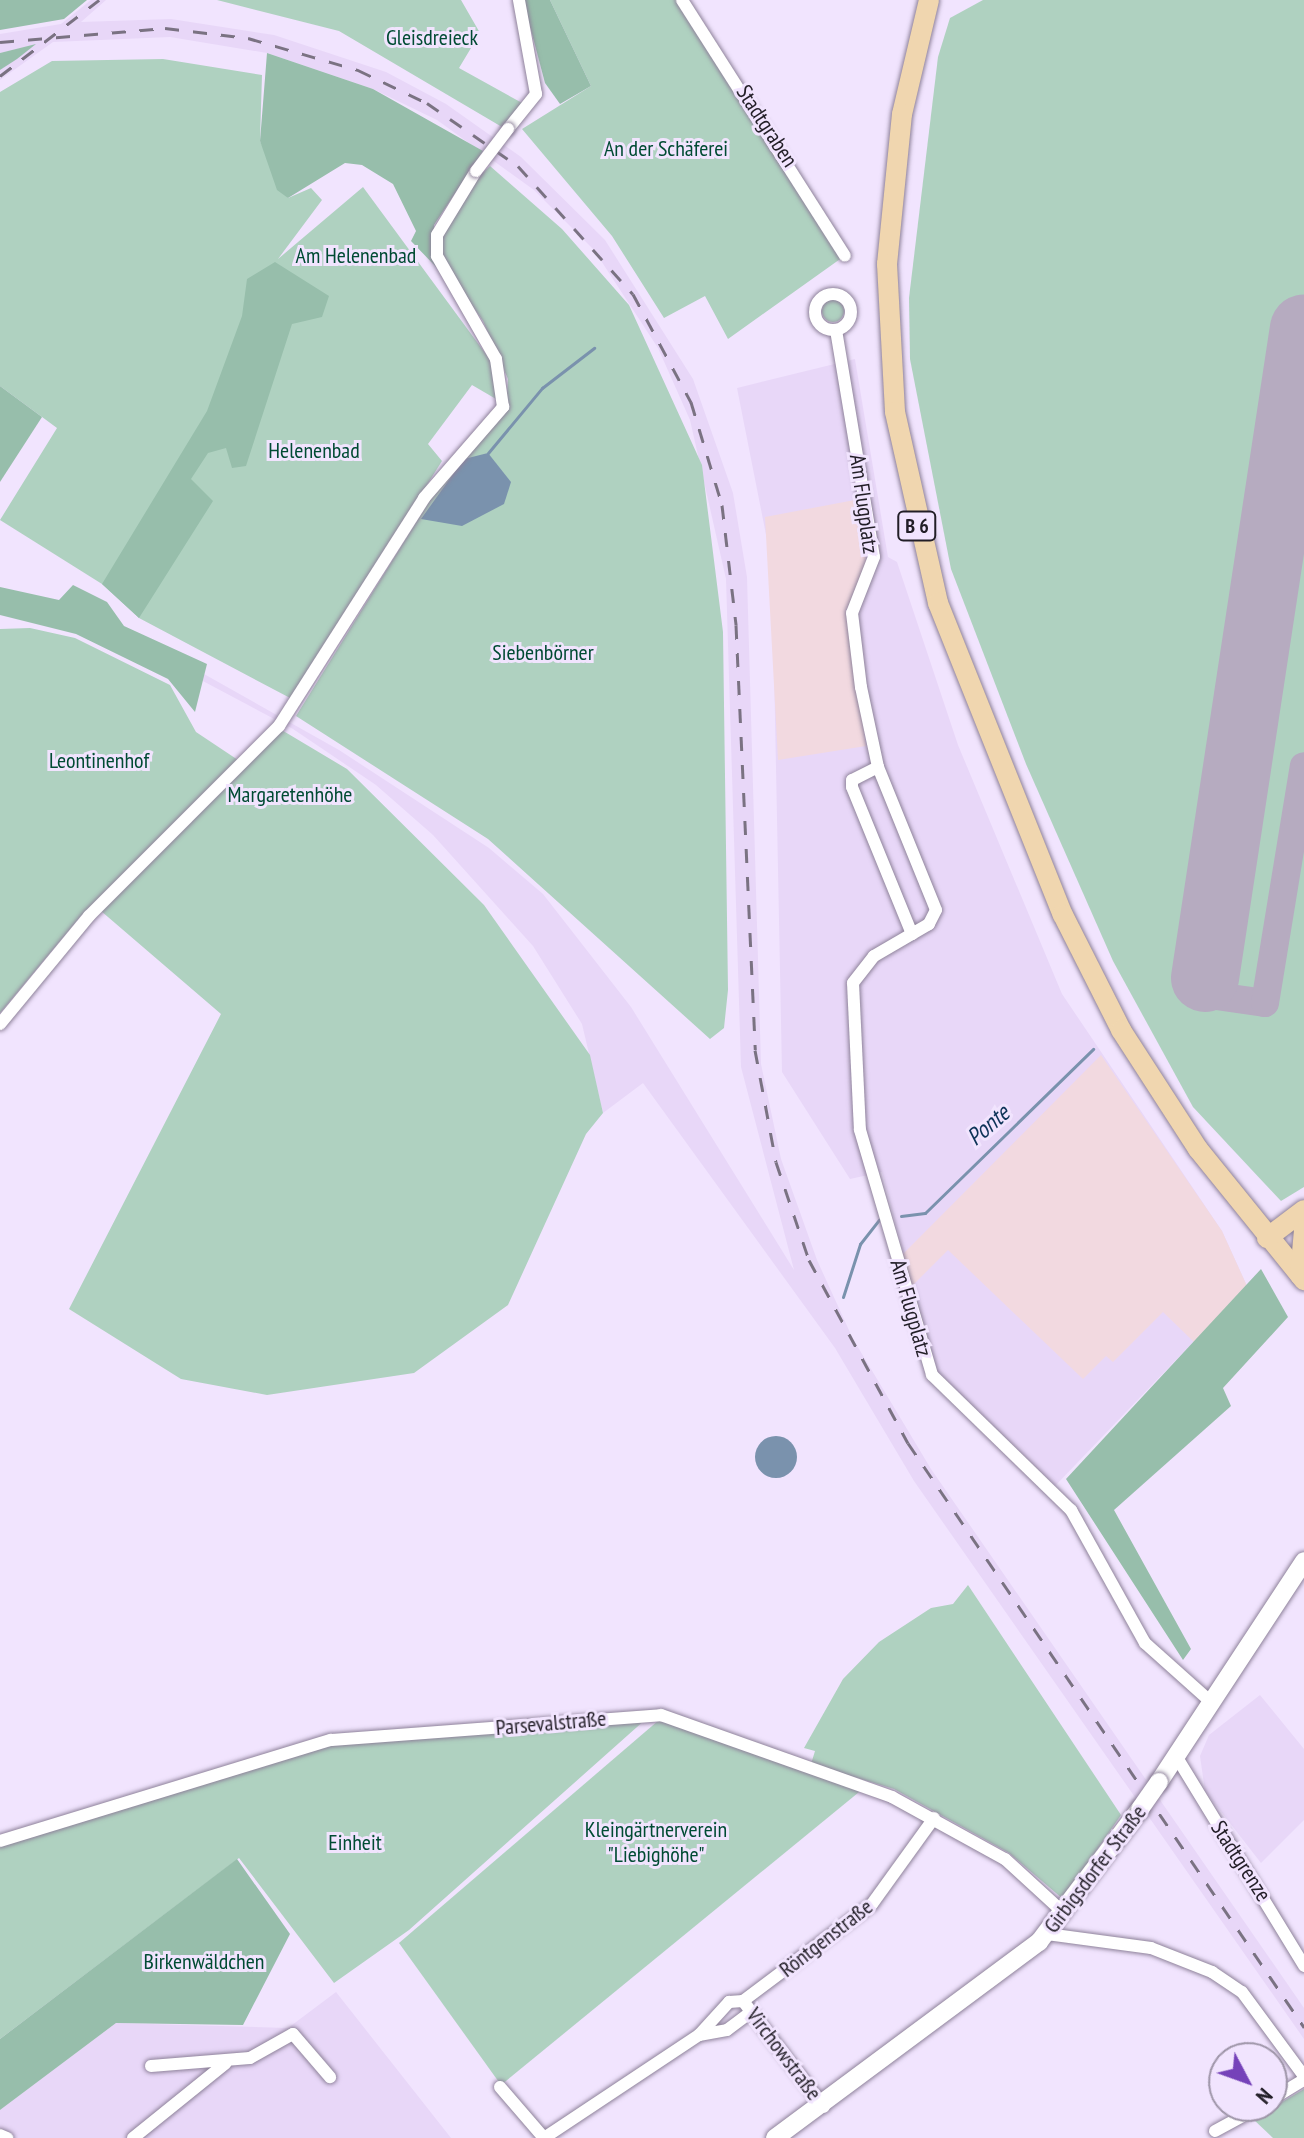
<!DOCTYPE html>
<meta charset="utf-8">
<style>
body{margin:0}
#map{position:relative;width:1304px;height:2138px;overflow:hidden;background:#f1e4fe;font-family:"PT Sans Narrow",sans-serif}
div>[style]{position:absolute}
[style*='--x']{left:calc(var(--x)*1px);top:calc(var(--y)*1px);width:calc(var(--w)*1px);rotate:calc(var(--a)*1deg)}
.built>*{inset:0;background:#e8d7f8}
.industrial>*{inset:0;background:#f2d9e0}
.green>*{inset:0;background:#afd1c0}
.round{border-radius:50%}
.forest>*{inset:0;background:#97beab}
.water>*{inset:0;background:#7a92ad}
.stream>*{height:3px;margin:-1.5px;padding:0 1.5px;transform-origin:1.5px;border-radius:1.5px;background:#7a92ad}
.taxiway>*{height:28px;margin:-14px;padding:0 14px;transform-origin:14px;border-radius:14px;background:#b6abc0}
.runway>*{height:68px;margin:-34px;padding:0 34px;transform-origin:34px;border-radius:34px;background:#b6abc0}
.roads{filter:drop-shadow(0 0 2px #8e829a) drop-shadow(0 0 2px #8e829a)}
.street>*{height:12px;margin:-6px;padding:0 6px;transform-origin:6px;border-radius:6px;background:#fff}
.street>.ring{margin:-6px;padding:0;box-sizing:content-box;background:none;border:12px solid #fff;border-radius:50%}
.secondary>*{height:18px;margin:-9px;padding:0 9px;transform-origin:9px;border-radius:9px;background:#fff}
.primary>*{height:20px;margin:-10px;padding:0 10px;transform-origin:10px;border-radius:10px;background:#f0d6af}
.rail>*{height:3px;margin-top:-1.5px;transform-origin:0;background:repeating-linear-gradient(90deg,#7a7282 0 14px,transparent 0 28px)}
.bridges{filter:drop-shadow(0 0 2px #8e829a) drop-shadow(0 0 2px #8e829a)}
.street-bridge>*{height:12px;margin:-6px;padding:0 6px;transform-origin:6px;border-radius:6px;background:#fff}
.secondary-bridge>*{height:18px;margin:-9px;padding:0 9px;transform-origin:9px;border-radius:9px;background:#fff}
span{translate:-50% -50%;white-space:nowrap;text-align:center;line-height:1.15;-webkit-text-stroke:6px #f1e4fe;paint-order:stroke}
.shield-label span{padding:2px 6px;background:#f1e4fe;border:2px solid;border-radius:6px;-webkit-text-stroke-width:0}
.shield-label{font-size:20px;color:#221e27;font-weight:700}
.park-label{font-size:22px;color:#004b33}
.street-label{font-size:22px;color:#221e27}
.water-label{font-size:24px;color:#0d3358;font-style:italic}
.north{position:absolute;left:1208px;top:2042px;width:80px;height:80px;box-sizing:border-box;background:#f1e4fe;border:2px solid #9e95a8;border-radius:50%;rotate:131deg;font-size:22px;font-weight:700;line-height:32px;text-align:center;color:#221e27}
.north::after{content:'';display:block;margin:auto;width:28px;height:36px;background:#7542b9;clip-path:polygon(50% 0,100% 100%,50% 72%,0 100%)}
</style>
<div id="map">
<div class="built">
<div style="clip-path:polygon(91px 0,106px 0,81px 22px,171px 19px,274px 35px,386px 72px,446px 104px,521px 157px,605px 240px,693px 379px,733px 493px,747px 577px,761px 1064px,781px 1159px,817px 1260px,853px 1339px,931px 1469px,1304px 2008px,1304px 2039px,914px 1481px,835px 1348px,643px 1083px,603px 1113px,582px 1024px,533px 946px,433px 835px,376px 785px,293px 729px,201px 680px,204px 674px,339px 750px,489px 848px,543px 894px,631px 1007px,794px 1270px,741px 1067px,726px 579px,690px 420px,658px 348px,594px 250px,534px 190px,437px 120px,373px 89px,267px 53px,170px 37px,53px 42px,0 80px,0 70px,34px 45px,0 53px,0 34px,61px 24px)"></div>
<div style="clip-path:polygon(855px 359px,888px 557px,897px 562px,958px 745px,1062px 994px,1222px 1231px,1247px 1286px,1055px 1486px,935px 1373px,882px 1172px,850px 1179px,782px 1072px,772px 565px,737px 388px)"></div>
<div style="clip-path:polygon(1260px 1695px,1304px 1749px,1304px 1820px,1261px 1863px,1205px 1791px,1200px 1756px,1209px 1735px)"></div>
<div style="clip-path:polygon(336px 1992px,451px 2138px,0 2138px,0 2110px,116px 2023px,288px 2028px)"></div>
</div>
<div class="industrial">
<div style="clip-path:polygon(860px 499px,867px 572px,846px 610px,866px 746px,778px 760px,765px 517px)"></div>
<div style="clip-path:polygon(1101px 1055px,1222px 1231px,1247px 1286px,1196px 1344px,1163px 1312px,1113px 1362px,1106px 1356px,1083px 1379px,948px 1250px,912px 1286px,902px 1255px)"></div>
</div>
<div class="green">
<div style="clip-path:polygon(217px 0,461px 0,480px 33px,459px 68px,524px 104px,502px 127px,339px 31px)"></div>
<div style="clip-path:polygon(550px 0,679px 0,843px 257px,728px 339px,705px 296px,664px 318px,612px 236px,522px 129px,591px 86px)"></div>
<div style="clip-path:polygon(983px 0,1304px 0,1304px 1187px,1281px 1201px,1193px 1107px,1113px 961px,1026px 764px,951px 569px,910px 359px,909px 298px,938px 57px,950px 18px)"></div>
<div style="clip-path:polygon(163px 59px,262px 75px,260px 141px,288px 198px,311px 188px,322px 200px,278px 259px,363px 187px,491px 361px,496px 399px,472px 385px,428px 444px,442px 461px,292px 699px,139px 618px,102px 584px,0 520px,57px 428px,0 386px,0 92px,52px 61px)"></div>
<div style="clip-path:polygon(490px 166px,562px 229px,629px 305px,702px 465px,723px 632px,728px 990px,724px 1028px,710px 1039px,488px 839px,296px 716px,451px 466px,506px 408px,508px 379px,483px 321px,437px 256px,437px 235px,461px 194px)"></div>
<div class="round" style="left:822px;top:300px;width:22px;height:22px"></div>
<div style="clip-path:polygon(30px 628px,75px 638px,170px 685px,196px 732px,241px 762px,80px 917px,0 1013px,0 629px)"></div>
<div style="clip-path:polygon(280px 729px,347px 769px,484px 905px,590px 1055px,603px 1113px,586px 1134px,508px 1305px,414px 1373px,267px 1395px,181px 1379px,69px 1309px,221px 1014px,101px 911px)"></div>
<div style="clip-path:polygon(968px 1585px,1121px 1815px,1063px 1899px,1009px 1853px,894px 1789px,811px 1764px,815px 1751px,804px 1748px,843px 1679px,879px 1642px,931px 1608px,953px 1604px)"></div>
<div style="clip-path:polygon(646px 1719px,409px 1930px,334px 1983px,239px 1858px,0 2039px,0 1845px,318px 1745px)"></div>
<div style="clip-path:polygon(659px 1720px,864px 1788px,501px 2085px,399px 1943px)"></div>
<div style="clip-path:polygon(1304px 2089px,1304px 2138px,1273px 2138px,1253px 2119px)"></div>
</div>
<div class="forest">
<div style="clip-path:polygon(0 0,87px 0,64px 19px,0 30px)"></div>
<div style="clip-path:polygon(523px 0,550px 0,591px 86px,560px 104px,545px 83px)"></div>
<div style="clip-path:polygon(36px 44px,17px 59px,0 70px,0 53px)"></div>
<div style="clip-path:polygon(267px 53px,373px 89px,483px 151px,434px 225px,437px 268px,411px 241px,416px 231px,393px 184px,362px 165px,345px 163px,288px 198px,277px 190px,260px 141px)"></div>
<div style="clip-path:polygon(275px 262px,329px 296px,322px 317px,292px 324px,246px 466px,232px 468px,226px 448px,208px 453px,191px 479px,213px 501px,139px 618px,102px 584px,207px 411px,242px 316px,247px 279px)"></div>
<div style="clip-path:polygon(0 386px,42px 417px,0 482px)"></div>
<div style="clip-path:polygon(73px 585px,107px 602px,124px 626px,207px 664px,195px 712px,168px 679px,76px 634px,0 615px,0 587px,59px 600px)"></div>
<div style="clip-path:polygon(1261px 1269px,1288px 1317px,1223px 1388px,1231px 1406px,1114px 1510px,1191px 1649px,1183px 1660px,1066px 1479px)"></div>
<div style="clip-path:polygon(237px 1859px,290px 1934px,243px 2025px,116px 2023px,0 2110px,0 2039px)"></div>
</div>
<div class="water">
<div style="clip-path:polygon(488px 453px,511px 482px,504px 504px,462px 526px,421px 519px,464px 459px)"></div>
<div class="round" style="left:755px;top:1436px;width:42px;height:42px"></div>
</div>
<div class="stream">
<div style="--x:488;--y:453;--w:85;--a:-50.3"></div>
<div style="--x:542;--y:388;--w:66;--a:-37.6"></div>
<div style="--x:901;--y:1216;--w:24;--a:-7"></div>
<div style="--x:925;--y:1213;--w:235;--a:-44.3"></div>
<div style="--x:843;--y:1297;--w:56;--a:-72.2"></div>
<div style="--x:860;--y:1244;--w:31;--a:-52"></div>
</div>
<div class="taxiway">
<div style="--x:1297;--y:374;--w:7;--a:-16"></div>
<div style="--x:1205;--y:978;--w:21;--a:59"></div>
<div style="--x:1216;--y:996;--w:49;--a:8.1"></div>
<div style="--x:1265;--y:1003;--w:240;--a:-80.7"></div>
</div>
<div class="runway">
<div style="--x:1205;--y:978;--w:657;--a:-81.34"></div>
</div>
<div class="roads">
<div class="street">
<div style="--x:682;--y:0;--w:303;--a:57.5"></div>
<div style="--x:508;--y:129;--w:45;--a:-51.3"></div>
<div style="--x:536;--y:94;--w:96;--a:-100.3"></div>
<div class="ring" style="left:815px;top:294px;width:24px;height:24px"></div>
<div style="--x:836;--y:330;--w:230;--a:80.5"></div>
<div style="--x:874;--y:557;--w:60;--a:111.4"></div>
<div style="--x:852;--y:613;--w:75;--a:83.1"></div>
<div style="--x:861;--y:687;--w:82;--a:78"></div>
<div style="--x:878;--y:767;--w:154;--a:67.9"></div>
<div style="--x:936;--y:910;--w:16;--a:117"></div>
<div style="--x:929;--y:924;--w:64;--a:149.8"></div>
<div style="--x:874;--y:956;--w:34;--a:128"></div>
<div style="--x:853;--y:983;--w:147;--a:87.3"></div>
<div style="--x:860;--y:1130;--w:255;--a:73.6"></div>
<div style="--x:932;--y:1375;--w:194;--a:44.2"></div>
<div style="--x:1071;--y:1510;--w:152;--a:60.9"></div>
<div style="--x:1145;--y:1643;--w:90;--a:41.8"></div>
<div style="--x:878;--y:767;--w:29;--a:153"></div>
<div style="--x:852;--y:780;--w:7;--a:90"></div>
<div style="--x:852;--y:787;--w:159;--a:67.8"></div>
<div style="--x:0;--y:1024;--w:140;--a:-50.5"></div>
<div style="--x:89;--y:916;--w:269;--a:-45"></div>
<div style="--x:279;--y:726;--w:270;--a:-57.5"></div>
<div style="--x:424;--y:498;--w:121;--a:-49"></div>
<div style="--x:503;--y:407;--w:49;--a:-98.3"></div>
<div style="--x:496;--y:359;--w:119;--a:-119.8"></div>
<div style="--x:437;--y:256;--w:21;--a:-90"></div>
<div style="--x:437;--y:235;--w:75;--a:-58.6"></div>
<div style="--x:1176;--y:1756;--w:246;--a:58.6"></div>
<div style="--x:0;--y:1841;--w:346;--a:-17"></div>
<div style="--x:331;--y:1740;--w:331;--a:-4.3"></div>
<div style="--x:661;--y:1715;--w:245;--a:19.5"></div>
<div style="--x:892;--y:1797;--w:129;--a:28.8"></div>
<div style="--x:1005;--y:1859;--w:81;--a:42.5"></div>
<div style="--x:1047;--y:1934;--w:105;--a:7.7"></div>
<div style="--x:1151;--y:1948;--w:66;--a:21.5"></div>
<div style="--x:1212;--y:1972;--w:36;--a:34"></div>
<div style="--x:1242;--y:1992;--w:104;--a:53.6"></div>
<div style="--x:743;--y:2001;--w:133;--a:52.6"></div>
<div style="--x:699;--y:2035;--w:28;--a:-10"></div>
<div style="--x:727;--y:2030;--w:30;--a:-37"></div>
<div style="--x:151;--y:2066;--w:99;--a:-4.6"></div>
<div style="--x:250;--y:2058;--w:49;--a:-29.2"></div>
<div style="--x:293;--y:2034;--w:57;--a:49.3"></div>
<div style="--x:500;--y:2087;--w:67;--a:49.2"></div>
<div style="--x:1272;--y:2099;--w:37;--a:-31"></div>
<div style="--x:1215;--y:2131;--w:52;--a:-28.5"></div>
<div style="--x:0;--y:2135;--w:8;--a:23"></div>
<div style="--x:133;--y:2138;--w:119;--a:-38.9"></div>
<div style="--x:544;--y:2138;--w:186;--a:-33.6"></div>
<div style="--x:699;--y:2035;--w:45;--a:-47.7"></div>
<div style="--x:729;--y:2002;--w:14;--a:-4"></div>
<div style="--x:743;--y:2001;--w:161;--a:-36.9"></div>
<div style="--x:872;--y:1904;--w:106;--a:-54.2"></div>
</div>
<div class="secondary">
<div style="--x:1159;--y:1782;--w:264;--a:-56.7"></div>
<div style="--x:775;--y:2138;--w:329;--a:-36.6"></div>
<div style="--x:1039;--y:1942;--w:167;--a:-52.8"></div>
</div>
<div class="primary">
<div style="--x:929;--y:0;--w:117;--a:103.3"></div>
<div style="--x:902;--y:114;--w:151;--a:95.7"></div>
<div style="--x:887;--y:264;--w:148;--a:86.9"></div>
<div style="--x:895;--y:412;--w:196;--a:77.3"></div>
<div style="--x:938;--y:603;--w:336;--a:68.2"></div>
<div style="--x:1063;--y:915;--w:129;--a:63.2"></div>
<div style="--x:1121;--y:1030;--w:142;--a:57.1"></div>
<div style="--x:1198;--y:1149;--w:169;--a:51"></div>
<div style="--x:1267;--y:1238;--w:46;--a:-37.1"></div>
<div style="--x:1300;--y:1275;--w:45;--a:-84.9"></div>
</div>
</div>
<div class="rail">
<div style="--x:0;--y:42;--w:166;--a:-4.8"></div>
<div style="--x:165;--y:28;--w:84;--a:6.9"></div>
<div style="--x:248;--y:38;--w:115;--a:16.2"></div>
<div style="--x:358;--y:70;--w:76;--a:25.6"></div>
<div style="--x:427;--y:103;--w:111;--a:34.7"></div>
<div style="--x:518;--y:166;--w:172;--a:48.1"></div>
<div style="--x:633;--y:294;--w:123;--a:61.8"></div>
<div style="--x:691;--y:402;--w:108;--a:73.2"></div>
<div style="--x:722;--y:505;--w:121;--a:83.3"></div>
<div style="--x:736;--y:625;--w:425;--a:87.4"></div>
<div style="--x:755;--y:1050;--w:114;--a:79.4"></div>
<div style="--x:776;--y:1162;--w:103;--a:71.4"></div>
<div style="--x:809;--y:1260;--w:208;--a:61.6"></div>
<div style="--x:908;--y:1443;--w:706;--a:55.86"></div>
<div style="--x:0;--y:76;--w:125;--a:-37.5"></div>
</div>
<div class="bridges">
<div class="street-bridge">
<div style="--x:476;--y:171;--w:53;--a:-52.7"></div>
</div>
<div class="secondary-bridge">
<div style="--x:1140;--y:1809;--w:33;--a:-55"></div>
</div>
</div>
<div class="shield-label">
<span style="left:917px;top:526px">B 6</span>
</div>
<div class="park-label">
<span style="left:432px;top:38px">Gleisdreieck</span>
<span style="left:666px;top:149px">An der Schäferei</span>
<span style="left:356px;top:256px">Am Helenenbad</span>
<span style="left:314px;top:451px">Helenenbad</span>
<span style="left:543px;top:653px">Siebenbörner</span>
<span style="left:99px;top:761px">Leontinenhof</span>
<span style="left:290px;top:795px">Margaretenhöhe</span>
<span style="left:656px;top:1842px">Kleingärtnerverein<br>"Liebighöhe"</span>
<span style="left:355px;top:1843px">Einheit</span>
<span style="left:204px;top:1962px">Birkenwäldchen</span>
</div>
<div class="street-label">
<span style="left:767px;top:126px;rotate:57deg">Stadtgraben</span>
<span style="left:864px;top:504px;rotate:82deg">Am Flugplatz</span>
<span style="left:911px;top:1308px;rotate:74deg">Am Flugplatz</span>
<span style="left:551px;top:1723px;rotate:-5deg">Parsevalstraße</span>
<span style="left:1241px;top:1861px;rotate:57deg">Stadtgrenze</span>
<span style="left:1095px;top:1869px;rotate:-53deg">Girbigsdorfer Straße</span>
<span style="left:826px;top:1938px;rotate:-38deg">Röntgenstraße</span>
<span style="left:784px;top:2054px;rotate:53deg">Virchowstraße</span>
</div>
<div class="water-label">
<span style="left:988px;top:1125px;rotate:-41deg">Ponte</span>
</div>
<div class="north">N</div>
</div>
